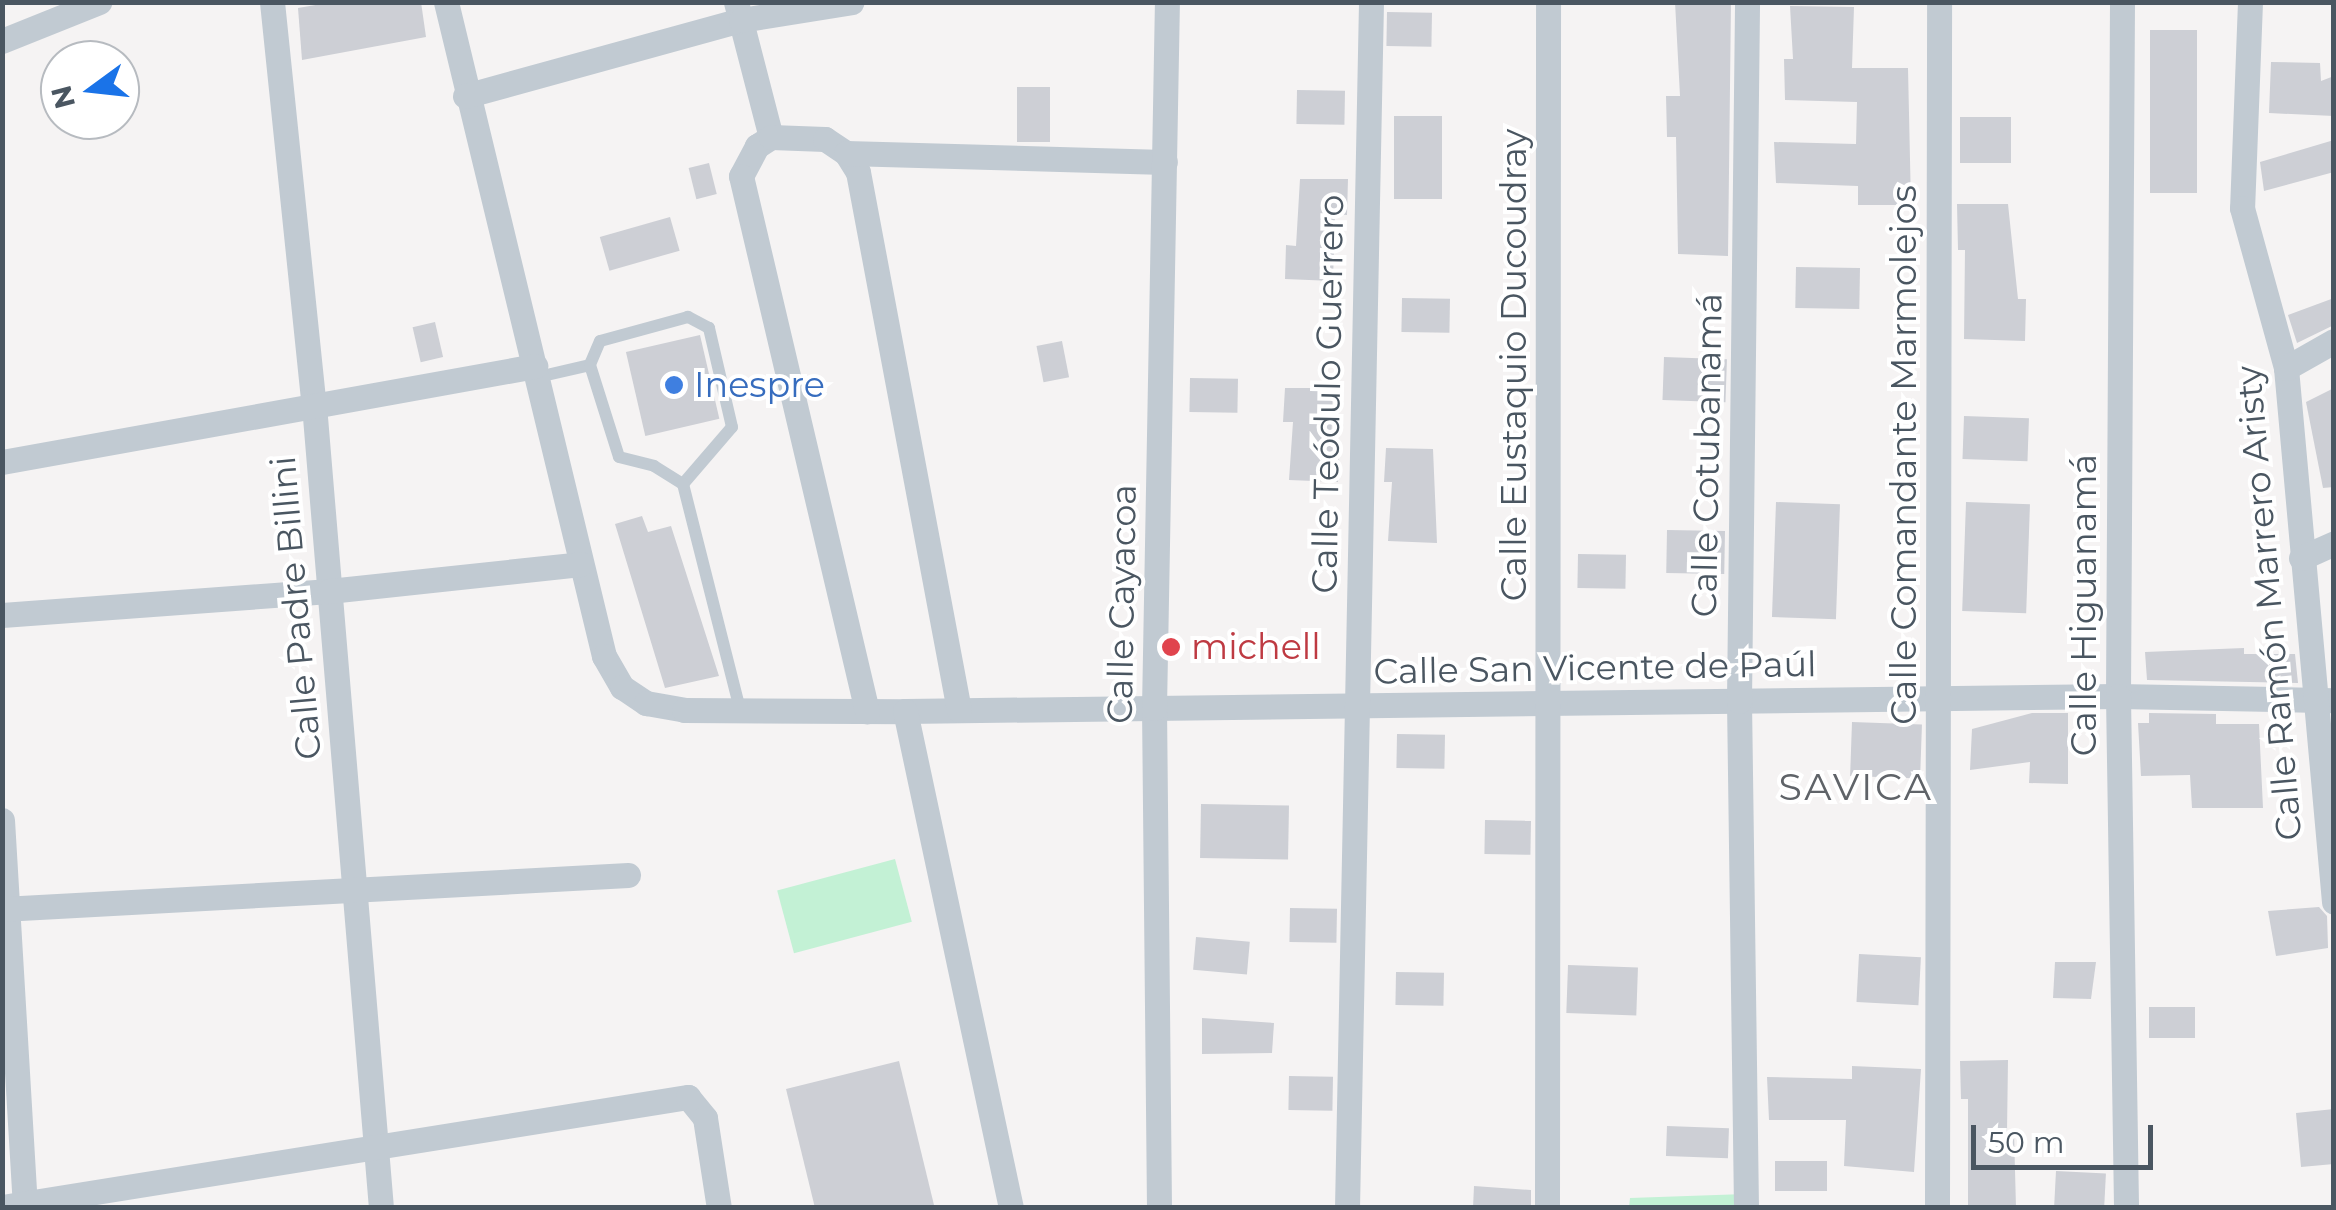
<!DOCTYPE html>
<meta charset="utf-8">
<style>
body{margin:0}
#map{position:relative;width:2336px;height:1210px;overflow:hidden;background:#f5f3f3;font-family:Montserrat,sans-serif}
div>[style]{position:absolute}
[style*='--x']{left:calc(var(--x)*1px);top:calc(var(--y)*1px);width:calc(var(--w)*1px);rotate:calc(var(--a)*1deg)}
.green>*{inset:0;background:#c3f1d5;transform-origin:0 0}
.building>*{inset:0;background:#cdcfd5;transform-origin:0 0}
.service>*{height:12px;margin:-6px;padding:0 6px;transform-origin:6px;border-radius:6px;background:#c1cad2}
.minor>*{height:25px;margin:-12.5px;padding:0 12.5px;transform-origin:12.5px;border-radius:12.5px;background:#c1cad2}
.dots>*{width:28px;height:28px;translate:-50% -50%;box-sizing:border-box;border:5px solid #fff;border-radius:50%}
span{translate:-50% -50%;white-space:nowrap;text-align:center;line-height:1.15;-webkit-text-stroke:8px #fff;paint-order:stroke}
.street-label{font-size:35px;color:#4a5661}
.shop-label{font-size:35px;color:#366cbe}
.left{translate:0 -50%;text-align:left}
.health-label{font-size:35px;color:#be3a42}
.neighbourhood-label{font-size:38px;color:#5f6368;letter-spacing:2.5px}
.frame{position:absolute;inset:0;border:5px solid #4a5661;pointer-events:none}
.north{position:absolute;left:40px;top:40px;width:100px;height:100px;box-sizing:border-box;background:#fff;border:2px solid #b7bbc0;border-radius:50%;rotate:255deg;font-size:28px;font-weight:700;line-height:40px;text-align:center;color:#4a5661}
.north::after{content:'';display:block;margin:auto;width:35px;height:45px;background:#1a73e8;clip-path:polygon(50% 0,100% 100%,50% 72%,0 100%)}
.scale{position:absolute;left:1971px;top:1125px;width:182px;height:45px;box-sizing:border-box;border:5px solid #4a5661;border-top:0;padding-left:12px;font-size:30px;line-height:35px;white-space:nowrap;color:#4a5661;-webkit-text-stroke:8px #fff;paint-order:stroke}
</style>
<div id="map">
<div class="green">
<div style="left:895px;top:859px;width:65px;height:122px;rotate:75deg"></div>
<div style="clip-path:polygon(1745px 1194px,1746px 1207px,1629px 1208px,1630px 1198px)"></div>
</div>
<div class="building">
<div style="clip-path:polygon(333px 2px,421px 2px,426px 37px,302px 60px,298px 8px)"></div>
<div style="clip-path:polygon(1675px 2px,1731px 2px,1728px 256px,1678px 254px,1676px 137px,1667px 137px,1666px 96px,1680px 96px)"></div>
<div style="clip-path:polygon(1790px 6px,1854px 7px,1852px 68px,1908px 68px,1911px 205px,1858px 205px,1858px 186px,1776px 183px,1774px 142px,1856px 144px,1857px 102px,1785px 100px,1784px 59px,1793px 59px)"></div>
<div style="left:1387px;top:12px;width:45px;height:34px;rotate:1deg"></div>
<div style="left:2150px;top:30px;width:47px;height:163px"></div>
<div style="clip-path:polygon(2271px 62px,2320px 63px,2321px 81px,2334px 76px,2334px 116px,2269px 113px)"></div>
<div style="left:1017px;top:87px;width:33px;height:55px"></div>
<div style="left:1297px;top:90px;width:48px;height:34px;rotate:1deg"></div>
<div style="left:1394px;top:116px;width:48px;height:83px"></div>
<div style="left:1960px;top:117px;width:51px;height:46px"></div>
<div style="clip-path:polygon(2334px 140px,2334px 172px,2264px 191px,2260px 162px)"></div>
<div style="left:709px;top:163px;width:32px;height:21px;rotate:76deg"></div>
<div style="clip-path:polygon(1300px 179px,1348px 179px,1347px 215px,1335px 214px,1333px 281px,1285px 279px,1286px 245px,1296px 246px)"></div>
<div style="clip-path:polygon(1957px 204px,2008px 204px,2018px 299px,2026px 299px,2025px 341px,1964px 339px,1965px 250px,1958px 250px)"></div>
<div style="left:670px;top:217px;width:35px;height:73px;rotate:74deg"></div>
<div style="left:1796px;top:267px;width:64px;height:41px;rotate:1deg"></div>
<div style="left:1402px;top:298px;width:48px;height:34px;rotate:1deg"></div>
<div style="clip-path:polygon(2334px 298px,2334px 325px,2297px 343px,2288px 315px)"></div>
<div style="left:435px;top:322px;width:36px;height:23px;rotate:77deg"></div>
<div style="left:700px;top:335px;width:86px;height:76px;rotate:77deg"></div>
<div style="left:1062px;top:341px;width:37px;height:26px;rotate:79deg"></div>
<div style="left:1664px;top:357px;width:63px;height:43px;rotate:2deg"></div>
<div style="left:1190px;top:378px;width:48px;height:34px;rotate:1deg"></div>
<div style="clip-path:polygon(1285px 388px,1333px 388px,1331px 447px,1339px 447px,1338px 482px,1289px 480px,1293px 422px,1283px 422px)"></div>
<div style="clip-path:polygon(2334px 388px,2334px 487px,2323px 488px,2306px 402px)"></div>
<div style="left:1964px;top:416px;width:65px;height:43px;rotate:2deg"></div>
<div style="clip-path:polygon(1386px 448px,1433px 449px,1437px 543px,1388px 541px,1392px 482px,1384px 482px)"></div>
<div style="left:1776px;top:502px;width:64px;height:115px;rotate:2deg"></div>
<div style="left:1966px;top:502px;width:64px;height:109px;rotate:2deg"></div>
<div style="clip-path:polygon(642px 516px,648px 532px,671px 526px,719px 676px,665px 688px,615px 524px)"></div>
<div style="left:1667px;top:530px;width:58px;height:43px;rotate:1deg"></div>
<div style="left:1578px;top:554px;width:48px;height:34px;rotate:1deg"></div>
<div style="clip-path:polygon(2244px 648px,2244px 654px,2295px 654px,2298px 683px,2147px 680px,2145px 652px)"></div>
<div style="clip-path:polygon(2032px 713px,2068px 713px,2068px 784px,2029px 783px,2030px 762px,1970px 770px,1972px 729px)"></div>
<div style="clip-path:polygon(2149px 713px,2216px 714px,2216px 724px,2259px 724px,2263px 808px,2192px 808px,2190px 775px,2141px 776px,2138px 723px,2149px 723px)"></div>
<div style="left:1852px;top:722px;width:70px;height:54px;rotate:2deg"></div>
<div style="left:1397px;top:734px;width:48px;height:34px;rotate:1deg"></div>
<div style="left:1201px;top:804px;width:88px;height:54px;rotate:1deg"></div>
<div style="left:1485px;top:820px;width:46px;height:34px;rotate:1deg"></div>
<div style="clip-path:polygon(2319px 907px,2327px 916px,2328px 948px,2276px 956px,2268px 911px)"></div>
<div style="left:1290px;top:908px;width:47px;height:34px;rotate:1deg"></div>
<div style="left:1196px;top:937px;width:54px;height:33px;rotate:5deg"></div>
<div style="left:1859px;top:954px;width:62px;height:48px;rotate:3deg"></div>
<div style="clip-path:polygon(2055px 962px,2096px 962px,2091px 999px,2053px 998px)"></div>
<div style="left:1568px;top:965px;width:70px;height:48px;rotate:2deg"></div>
<div style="left:1396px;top:972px;width:48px;height:33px;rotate:1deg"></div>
<div style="left:2195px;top:1007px;width:31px;height:46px;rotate:90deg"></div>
<div style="clip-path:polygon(1202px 1018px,1274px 1023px,1272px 1053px,1202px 1054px)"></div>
<div style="clip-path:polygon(2008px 1060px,2007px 1132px,2014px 1132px,2016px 1208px,1968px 1208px,1968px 1099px,1961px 1099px,1960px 1061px)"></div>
<div style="clip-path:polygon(899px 1061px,934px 1205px,815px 1208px,786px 1089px)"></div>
<div style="clip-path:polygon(1852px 1066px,1921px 1069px,1914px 1172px,1844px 1166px,1846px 1120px,1769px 1120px,1767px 1077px,1852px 1079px)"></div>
<div style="left:1289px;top:1076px;width:44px;height:34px;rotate:1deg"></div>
<div style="clip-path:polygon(2334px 1109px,2334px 1164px,2301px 1167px,2296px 1113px)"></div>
<div style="left:1667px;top:1126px;width:62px;height:30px;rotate:2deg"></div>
<div style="left:1775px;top:1161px;width:52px;height:30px"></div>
<div style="left:2056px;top:1171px;width:50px;height:37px;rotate:3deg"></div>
<div style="clip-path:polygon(1474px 1186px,1531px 1190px,1531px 1208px,1473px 1208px)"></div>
</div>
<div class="service">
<div style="--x:538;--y:377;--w:53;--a:-13"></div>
<div style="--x:683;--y:484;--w:75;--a:-49.3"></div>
<div style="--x:732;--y:427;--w:102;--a:-103.1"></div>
<div style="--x:709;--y:328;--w:24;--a:-152"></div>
<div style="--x:688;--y:317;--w:91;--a:164.7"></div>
<div style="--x:600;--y:341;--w:26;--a:113"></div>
<div style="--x:590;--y:365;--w:96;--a:72.5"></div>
<div style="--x:619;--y:457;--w:36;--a:14"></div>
<div style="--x:654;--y:466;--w:34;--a:32"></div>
<div style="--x:683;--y:484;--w:233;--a:75.8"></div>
</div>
<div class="minor">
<div style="--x:272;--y:2;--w:405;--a:84.1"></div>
<div style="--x:314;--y:405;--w:806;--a:85.23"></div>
<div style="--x:446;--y:2;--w:673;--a:76.42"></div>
<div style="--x:604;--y:656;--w:36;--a:60"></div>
<div style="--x:622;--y:687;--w:29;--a:34"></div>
<div style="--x:646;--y:703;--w:39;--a:10"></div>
<div style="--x:684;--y:710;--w:221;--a:0.3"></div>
<div style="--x:905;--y:711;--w:1213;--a:-0.71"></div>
<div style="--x:2118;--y:696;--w:216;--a:1.1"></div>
<div style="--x:736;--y:2;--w:139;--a:75.5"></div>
<div style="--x:771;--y:137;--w:17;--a:147"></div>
<div style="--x:757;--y:146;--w:34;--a:118"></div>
<div style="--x:741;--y:176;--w:550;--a:76.75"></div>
<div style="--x:2122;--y:2;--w:694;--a:90.33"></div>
<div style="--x:2118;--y:696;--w:512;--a:89.1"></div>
<div style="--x:2250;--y:2;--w:206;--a:92.2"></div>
<div style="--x:2242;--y:208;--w:166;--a:74.6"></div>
<div style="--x:2286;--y:368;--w:536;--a:84.86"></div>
<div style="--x:2;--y:41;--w:105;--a:-21.9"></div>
<div style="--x:465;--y:96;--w:286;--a:-15.4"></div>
<div style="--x:741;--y:20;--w:112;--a:-9.2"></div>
<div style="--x:771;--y:137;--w:54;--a:2.1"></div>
<div style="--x:825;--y:139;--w:25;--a:34"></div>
<div style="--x:846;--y:153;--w:22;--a:58"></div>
<div style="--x:858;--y:172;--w:547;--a:79.37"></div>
<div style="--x:846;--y:153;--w:319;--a:1.6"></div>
<div style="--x:2286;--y:368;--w:55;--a:-29.4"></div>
<div style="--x:2;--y:462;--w:542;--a:-10.21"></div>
<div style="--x:2301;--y:558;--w:36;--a:-24"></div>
<div style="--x:2;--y:615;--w:328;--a:-4.2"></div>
<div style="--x:329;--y:591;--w:253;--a:-6.1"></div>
<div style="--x:905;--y:711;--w:508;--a:77.96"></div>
<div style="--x:2;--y:820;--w:389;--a:86.6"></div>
<div style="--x:2;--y:909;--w:627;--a:-3.11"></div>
<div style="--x:2;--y:1207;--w:695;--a:-9.11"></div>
<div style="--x:688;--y:1097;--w:27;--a:51"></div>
<div style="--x:705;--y:1118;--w:91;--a:81.2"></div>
<div style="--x:1159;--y:1208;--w:500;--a:-90.57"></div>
<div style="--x:1154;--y:708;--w:706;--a:-88.95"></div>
<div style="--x:1347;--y:1208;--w:1206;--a:-88.86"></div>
<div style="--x:1547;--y:1208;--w:1206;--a:-89.95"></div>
<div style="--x:1746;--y:1208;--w:507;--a:-90.79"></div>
<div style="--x:1739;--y:701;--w:699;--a:-89.34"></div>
<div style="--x:1937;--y:1208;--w:1206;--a:-89.9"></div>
</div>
<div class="dots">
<div style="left:674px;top:385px;background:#3f7fe0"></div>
<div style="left:1171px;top:647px;background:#e0444e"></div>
</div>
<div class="street-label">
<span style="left:1514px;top:365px;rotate:-90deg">Calle Eustaquio Ducoudray</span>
<span style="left:1328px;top:394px;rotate:-89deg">Calle Teódulo Guerrero</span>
<span style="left:1707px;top:455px;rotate:-89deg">Calle Cotubanamá</span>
<span style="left:1904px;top:455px;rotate:-90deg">Calle Comandante Marmolejos</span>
<span style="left:2269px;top:603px;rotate:-95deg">Calle Ramón Marrero Aristy</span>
<span style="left:1122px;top:604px;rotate:-89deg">Calle Cayacoa</span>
<span style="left:2084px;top:605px;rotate:-90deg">Calle Higuanamá</span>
<span style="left:296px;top:608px;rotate:-95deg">Calle Padre Billini</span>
<span style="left:1595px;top:668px;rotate:-1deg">Calle San Vicente de Paúl</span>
</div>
<div class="shop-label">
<span class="left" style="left:694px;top:385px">Inespre</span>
</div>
<div class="health-label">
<span class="left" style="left:1191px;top:647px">michell</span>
</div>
<div class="neighbourhood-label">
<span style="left:1856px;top:787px">SAVICA</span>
</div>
<div class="frame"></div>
<div class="north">N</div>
<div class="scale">50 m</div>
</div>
